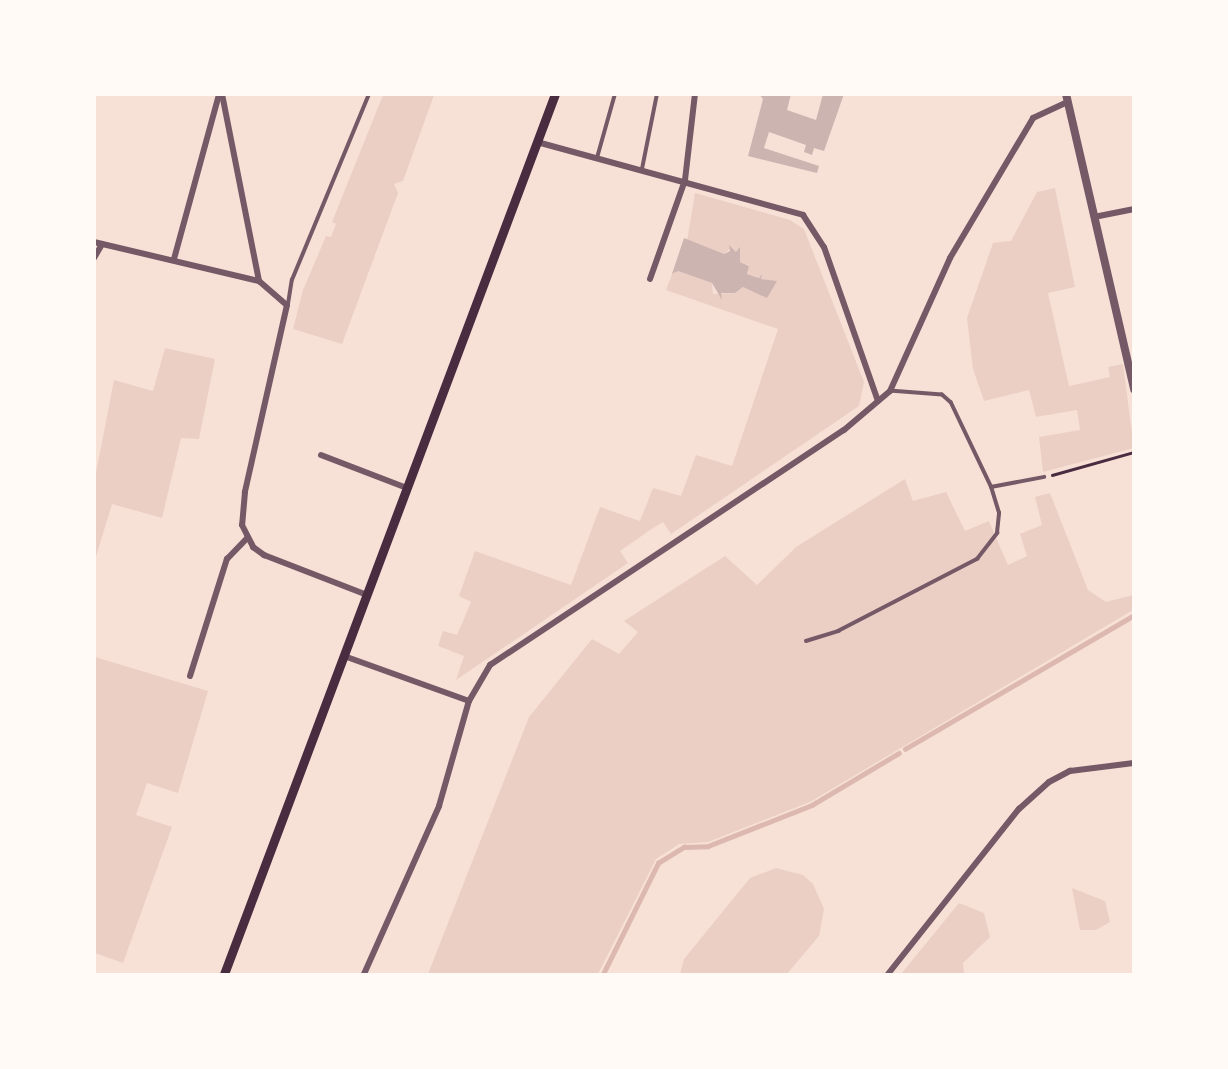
<!DOCTYPE html>
<style>
body{margin:0}
#map{position:relative;width:1228px;height:1069px;overflow:hidden;background:#f7e1d7;font-family:Raleway,sans-serif}
div>[style]{position:absolute}
[style*='--x']{left:calc(var(--x)*1px);top:calc(var(--y)*1px);width:calc(var(--w)*1px);rotate:calc(var(--a)*1deg)}
.green>*{inset:0;background:#ebcfc5}
.stream>*{height:4.5px;margin:-2.25px;padding:0 2.25px;transform-origin:2.25px;border-radius:2.25px;background:#dcb8b0}
.building>*{inset:0;background:#ccb4b1}
.path>*{height:2.5px;margin:-1.25px;padding:0 1.25px;transform-origin:1.25px;border-radius:1.25px;background:#4a2c40}
.service>*{height:3.5px;margin:-1.75px;padding:0 1.75px;transform-origin:1.75px;border-radius:1.75px;background:#755966}
.minor>*{height:6px;margin:-3px;padding:0 3px;transform-origin:3px;border-radius:3px;background:#755966}
.tertiary>*{height:8px;margin:-4px;padding:0 4px;transform-origin:4px;border-radius:4px;background:#755966}
.secondary>*{height:9px;margin:-4.5px;padding:0 4.5px;transform-origin:4.5px;border-radius:4.5px;background:#4a2c40}
span{translate:-50% -50%;white-space:nowrap;text-align:center;line-height:1.15;-webkit-text-stroke:6px #fffaf5;paint-order:stroke}
.frame{position:absolute;inset:0;border:96px solid #fffaf5;pointer-events:none}
</style>
<div id="map">
<div class="green">
<div style="clip-path:polygon(383px 95px,434px 95px,403px 181px,394px 184px,398px 193px,342px 344px,293px 329px,303px 290px,326px 236px,331px 237px,336px 224px,332px 222px)"></div>
<div style="clip-path:polygon(1055px 188px,1075px 287px,1048px 293px,1069px 386px,1110px 377px,1108px 367px,1123px 364px,1134px 448px,1043px 472px,1039px 437px,1080px 430px,1077px 410px,1036px 417px,1029px 390px,984px 401px,973px 369px,967px 318px,993px 243px,1011px 241px,1037px 192px)"></div>
<div style="clip-path:polygon(695px 193px,790px 220px,804px 229px,864px 382px,859px 406px,671px 534px,663px 522px,650px 530px,620px 551px,628px 563px,456px 680px,464px 656px,438px 646px,443px 631px,457px 635px,471px 602px,459px 596px,475px 551px,571px 585px,600px 507px,640px 521px,653px 488px,681px 496px,696px 455px,732px 466px,778px 329px,666px 290px,672px 274px,678px 271px,712px 283px,713px 294px,735px 293px,743px 287px,768px 297px,761px 278px,747px 274px,749px 265px,740px 262px,736px 252px,730px 249px,724px 254px,687px 241px)"></div>
<div style="clip-path:polygon(165px 348px,215px 359px,199px 439px,181px 438px,162px 518px,112px 504px,95px 560px,95px 478px,114px 380px,153px 391px)"></div>
<div style="clip-path:polygon(905px 479px,913px 501px,946px 492px,965px 531px,989px 521px,1008px 565px,1027px 556px,1020px 534px,1042px 525px,1035px 497px,1050px 493px,1088px 590px,1106px 602px,1133px 595px,1133px 610px,810px 802px,708px 842px,679px 844px,656px 859px,598px 974px,428px 974px,529px 717px,592px 639px,619px 654px,638px 632px,624px 621px,725px 556px,757px 585px,796px 547px)"></div>
<div style="clip-path:polygon(95px 657px,208px 691px,178px 793px,147px 783px,136px 815px,172px 827px,123px 963px,95px 953px)"></div>
<div style="clip-path:polygon(776px 868px,803px 875px,813px 884px,824px 909px,819px 936px,787px 974px,680px 974px,684px 959px,750px 878px)"></div>
<div style="clip-path:polygon(1072px 888px,1105px 901px,1110px 922px,1096px 930px,1080px 930px)"></div>
<div style="clip-path:polygon(959px 903px,984px 913px,990px 937px,963px 963px,964px 974px,901px 974px)"></div>
</div>
<div class="stream">
<div style="--x:905;--y:749;--w:265;--a:-30.3"></div>
<div style="--x:603;--y:974;--w:124;--a:-63.6"></div>
<div style="--x:658;--y:863;--w:31;--a:-32"></div>
<div style="--x:684;--y:847;--w:24;--a:-2"></div>
<div style="--x:708;--y:846;--w:112;--a:-21.5"></div>
<div style="--x:812;--y:805;--w:101;--a:-30.9"></div>
</div>
<div class="building">
<div style="clip-path:polygon(759px 94px,791px 94px,787px 110px,816px 120px,823px 94px,844px 94px,824px 151px,814px 148px,812px 155px,804px 152px,806px 145px,769px 132px,764px 148px,819px 166px,817px 173px,748px 156px,763px 99px)"></div>
<div style="clip-path:polygon(684px 238px,724px 254px,730px 251px,729px 245px,736px 252px,740px 247px,740px 262px,749px 266px,747px 274px,759px 278px,762px 274px,761px 279px,777px 281px,767px 298px,743px 287px,735px 293px,721px 293px,722px 300px,712px 283px,678px 271px,672px 274px)"></div>
</div>
<div class="path">
<div style="--x:1052;--y:475;--w:85;--a:-15.7"></div>
</div>
<div class="service">
<div style="--x:597;--y:158;--w:66;--a:-74.3"></div>
<div style="--x:642;--y:169;--w:76;--a:-78.7"></div>
<div style="--x:288;--y:304;--w:24;--a:-81"></div>
<div style="--x:292;--y:280;--w:201;--a:-67.5"></div>
<div style="--x:991;--y:487;--w:54;--a:-10.7"></div>
<div style="--x:806;--y:641;--w:34;--a:-17"></div>
<div style="--x:838;--y:631;--w:157;--a:-27.4"></div>
<div style="--x:977;--y:559;--w:33;--a:-52"></div>
<div style="--x:997;--y:533;--w:20;--a:-84"></div>
<div style="--x:999;--y:513;--w:27;--a:-107"></div>
<div style="--x:991;--y:487;--w:93;--a:-115.5"></div>
<div style="--x:951;--y:403;--w:12;--a:-138"></div>
<div style="--x:942;--y:395;--w:52;--a:-175.6"></div>
</div>
<div class="minor">
<div style="--x:222;--y:94;--w:191;--a:78.8"></div>
<div style="--x:537;--y:142;--w:276;--a:15.3"></div>
<div style="--x:803;--y:215;--w:38;--a:57"></div>
<div style="--x:824;--y:247;--w:163;--a:70.7"></div>
<div style="--x:1094;--y:217;--w:41;--a:-11.3"></div>
<div style="--x:94;--y:242;--w:170;--a:13.3"></div>
<div style="--x:259;--y:281;--w:37;--a:41"></div>
<div style="--x:287;--y:305;--w:192;--a:102.7"></div>
<div style="--x:245;--y:492;--w:33;--a:95"></div>
<div style="--x:242;--y:525;--w:25;--a:63"></div>
<div style="--x:253;--y:547;--w:14;--a:36"></div>
<div style="--x:264;--y:555;--w:110;--a:21.2"></div>
<div style="--x:94;--y:258;--w:16;--a:-60"></div>
<div style="--x:174;--y:259;--w:171;--a:-74.7"></div>
<div style="--x:650;--y:279;--w:105;--a:-70.5"></div>
<div style="--x:685;--y:180;--w:87;--a:-83.4"></div>
<div style="--x:321;--y:455;--w:92;--a:21"></div>
<div style="--x:344;--y:656;--w:133;--a:19.8"></div>
<div style="--x:190;--y:676;--w:123;--a:-72.5"></div>
<div style="--x:227;--y:559;--w:29;--a:-46"></div>
<div style="--x:364;--y:974;--w:184;--a:-65.9"></div>
<div style="--x:439;--y:806;--w:109;--a:-74.1"></div>
<div style="--x:469;--y:701;--w:42;--a:-59.7"></div>
<div style="--x:490;--y:665;--w:425;--a:-33.6"></div>
<div style="--x:844;--y:430;--w:60;--a:-40.3"></div>
<div style="--x:890;--y:391;--w:146;--a:-65.7"></div>
<div style="--x:950;--y:258;--w:163;--a:-59.3"></div>
<div style="--x:1033;--y:118;--w:38;--a:-25"></div>
<div style="--x:888;--y:974;--w:211;--a:-51.6"></div>
<div style="--x:1019;--y:809;--w:40;--a:-42"></div>
<div style="--x:1049;--y:782;--w:24;--a:-28"></div>
<div style="--x:1070;--y:771;--w:64;--a:-7.1"></div>
</div>
<div class="tertiary">
<div style="--x:1066;--y:94;--w:303;--a:77"></div>
</div>
<div class="secondary">
<div style="--x:224;--y:974;--w:940;--a:-69.39"></div>
</div>
<div class="frame"></div>
</div>
